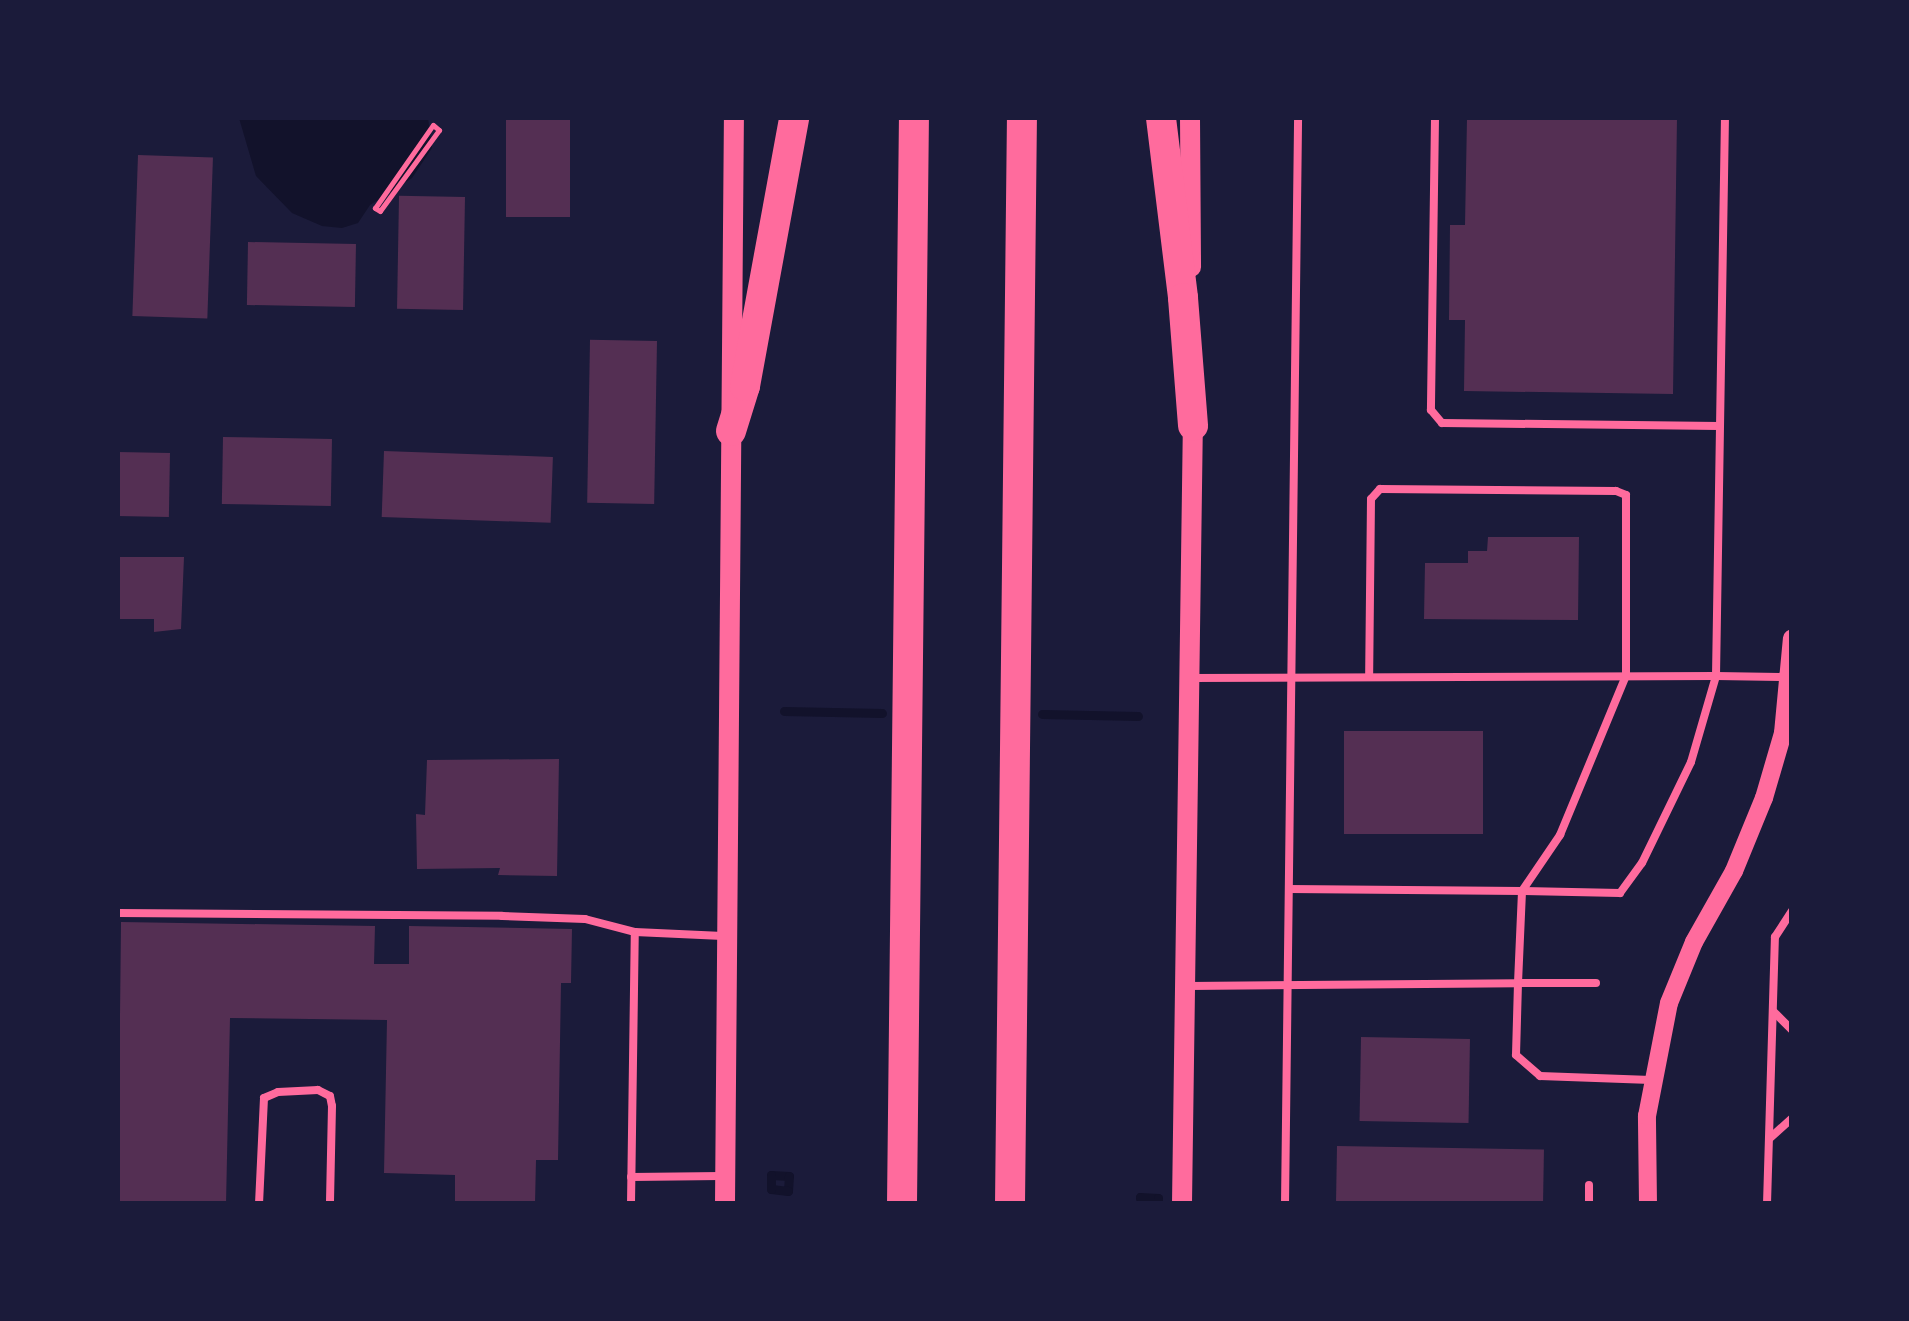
<!DOCTYPE html>
<style>
body{margin:0}
#map{position:relative;width:1909px;height:1321px;overflow:hidden;background:#1b1b3a;font-family:"Roboto Serif",serif}
div>[style]{position:absolute}
[style*='--x']{left:calc(var(--x)*1px);top:calc(var(--y)*1px);width:calc(var(--w)*1px);rotate:calc(var(--a)*1deg)}
.water>*{inset:0;background:#12122b}
.stream>*{height:9px;margin:-4.5px;padding:0 4.5px;transform-origin:4.5px;border-radius:4.5px;background:#12122b}
.building>*{inset:0;background:#542f53;transform-origin:0 0}
.path>*{height:5px;margin:-2.5px;padding:0 2.5px;transform-origin:2.5px;border-radius:2.5px;background:#ff6b9d}
.service>*{height:8px;margin:-4px;padding:0 4px;transform-origin:4px;border-radius:4px;background:#ff6b9d}
.tertiary>*{height:18px;margin:-9px;padding:0 9px;transform-origin:9px;border-radius:9px;background:#ff6b9d}
.secondary>*{height:20px;margin:-10px;padding:0 10px;transform-origin:10px;border-radius:10px;background:#ff6b9d}
.motorway>*{height:30px;margin:-15px;padding:0 15px;transform-origin:15px;border-radius:15px;background:#ff6b9d}
span{translate:-50% -50%;white-space:nowrap;text-align:center;line-height:1.15;-webkit-text-stroke:10px #1b1b3a;paint-order:stroke}
.frame{position:absolute;inset:0;border:120px solid #1b1b3a;pointer-events:none}
</style>
<div id="map">
<div class="water">
<div style="clip-path:polygon(239px 118px,428px 118px,432px 148px,412px 178px,370px 205px,358px 223px,342px 228px,322px 226px,292px 213px,256px 176px)"></div>
</div>
<div class="stream">
<div style="--x:784;--y:711;--w:98;--a:1.2"></div>
<div style="--x:1042;--y:714;--w:96;--a:1.2"></div>
<div style="--x:771;--y:1175;--w:18;--a:3"></div>
<div style="--x:789;--y:1176;--w:15;--a:94"></div>
<div style="--x:788;--y:1191;--w:17;--a:-173"></div>
<div style="--x:771;--y:1189;--w:14;--a:-90"></div>
<div style="--x:1141;--y:1204;--w:7;--a:-98"></div>
<div style="--x:1140;--y:1197;--w:18;--a:3"></div>
<div style="--x:1158;--y:1198;--w:6;--a:90"></div>
</div>
<div class="building">
<div style="left:506px;top:118px;width:64px;height:99px"></div>
<div style="clip-path:polygon(1467px 118px,1677px 118px,1673px 394px,1464px 391px,1465px 320px,1449px 320px,1450px 225px,1465px 225px)"></div>
<div style="left:138px;top:155px;width:75px;height:161px;rotate:2deg"></div>
<div style="left:465px;top:197px;width:113px;height:66px;rotate:91deg"></div>
<div style="left:248px;top:242px;width:108px;height:63px;rotate:1deg"></div>
<div style="left:657px;top:341px;width:163px;height:67px;rotate:91deg"></div>
<div style="left:223px;top:437px;width:109px;height:67px;rotate:1deg"></div>
<div style="left:384px;top:451px;width:169px;height:66px;rotate:2deg"></div>
<div style="left:118px;top:452px;width:52px;height:64px;rotate:1deg"></div>
<div style="clip-path:polygon(1488px 537px,1579px 537px,1578px 620px,1424px 619px,1425px 563px,1468px 563px,1468px 551px,1487px 551px)"></div>
<div style="clip-path:polygon(118px 557px,184px 557px,181px 629px,154px 632px,154px 619px,118px 619px)"></div>
<div style="left:1344px;top:731px;width:139px;height:103px"></div>
<div style="clip-path:polygon(559px 759px,557px 876px,498px 875px,500px 868px,417px 869px,416px 814px,425px 815px,427px 760px)"></div>
<div style="clip-path:polygon(121px 922px,375px 926px,374px 964px,409px 964px,409px 926px,572px 929px,571px 983px,561px 983px,558px 1160px,536px 1160px,535px 1204px,455px 1204px,455px 1175px,384px 1173px,387px 1020px,230px 1018px,226px 1204px,118px 1204px)"></div>
<div style="left:1361px;top:1037px;width:109px;height:84px;rotate:1deg"></div>
<div style="left:1337px;top:1146px;width:207px;height:58px;rotate:1deg"></div>
</div>
<div class="path">
<div style="--x:433;--y:125;--w:8;--a:40"></div>
<div style="--x:439;--y:130;--w:100;--a:126.1"></div>
<div style="--x:380;--y:211;--w:6;--a:-149"></div>
<div style="--x:375;--y:208;--w:101;--a:-55.1"></div>
</div>
<div class="service">
<div style="--x:1435;--y:118;--w:292;--a:90.8"></div>
<div style="--x:1431;--y:410;--w:17;--a:50"></div>
<div style="--x:1442;--y:423;--w:277;--a:0.6"></div>
<div style="--x:1190;--y:678;--w:526;--a:-0.22"></div>
<div style="--x:1716;--y:676;--w:558;--a:-89.08"></div>
<div style="--x:1289;--y:889;--w:233;--a:0.5"></div>
<div style="--x:1522;--y:891;--w:68;--a:-55.8"></div>
<div style="--x:1560;--y:835;--w:172;--a:-67.5"></div>
<div style="--x:1626;--y:676;--w:181;--a:-90"></div>
<div style="--x:1626;--y:495;--w:11;--a:-158"></div>
<div style="--x:1616;--y:491;--w:236;--a:-179.5"></div>
<div style="--x:1380;--y:489;--w:13;--a:132"></div>
<div style="--x:1371;--y:499;--w:178;--a:90.6"></div>
<div style="--x:118;--y:913;--w:384;--a:0.4"></div>
<div style="--x:502;--y:916;--w:83;--a:2.1"></div>
<div style="--x:585;--y:919;--w:52;--a:14.6"></div>
<div style="--x:1596;--y:983;--w:78;--a:180"></div>
<div style="--x:1518;--y:983;--w:92;--a:-87.5"></div>
<div style="--x:1522;--y:891;--w:98;--a:1.2"></div>
<div style="--x:1620;--y:893;--w:37;--a:-54"></div>
<div style="--x:1642;--y:863;--w:112;--a:-64.1"></div>
<div style="--x:1691;--y:762;--w:90;--a:-73.8"></div>
<div style="--x:1716;--y:676;--w:73;--a:0.8"></div>
<div style="--x:1189;--y:986;--w:329;--a:-0.5"></div>
<div style="--x:1518;--y:983;--w:72;--a:91.6"></div>
<div style="--x:1516;--y:1055;--w:32;--a:41"></div>
<div style="--x:1540;--y:1076;--w:111;--a:2.1"></div>
<div style="--x:1774;--y:1012;--w:25;--a:45"></div>
<div style="--x:1770;--y:1138;--w:30;--a:-42"></div>
<div style="--x:631;--y:1177;--w:90;--a:-0.6"></div>
<div style="--x:1589;--y:1185;--w:19;--a:90"></div>
<div style="--x:259;--y:1204;--w:106;--a:-87.3"></div>
<div style="--x:264;--y:1098;--w:15;--a:-23"></div>
<div style="--x:278;--y:1092;--w:40;--a:-2.9"></div>
<div style="--x:318;--y:1090;--w:13;--a:27"></div>
<div style="--x:330;--y:1096;--w:10;--a:79"></div>
<div style="--x:332;--y:1106;--w:98;--a:91.2"></div>
<div style="--x:631;--y:1204;--w:272;--a:-89.2"></div>
<div style="--x:635;--y:932;--w:88;--a:2.6"></div>
<div style="--x:1285;--y:1204;--w:1086;--a:-89.31"></div>
<div style="--x:1767;--y:1204;--w:267;--a:-88.3"></div>
<div style="--x:1775;--y:937;--w:31;--a:-57"></div>
</div>
<div class="tertiary">
<div style="--x:1648;--y:1204;--w:88;--a:-90.7"></div>
<div style="--x:1647;--y:1116;--w:115;--a:-79"></div>
<div style="--x:1669;--y:1003;--w:66;--a:-67.7"></div>
<div style="--x:1694;--y:942;--w:81;--a:-60.6"></div>
<div style="--x:1734;--y:871;--w:79;--a:-67.7"></div>
<div style="--x:1764;--y:798;--w:68;--a:-73.7"></div>
<div style="--x:1783;--y:733;--w:95;--a:-84.6"></div>
</div>
<div class="secondary">
<div style="--x:1190;--y:118;--w:149;--a:89.6"></div>
<div style="--x:725;--y:1204;--w:1086;--a:-89.53"></div>
<div style="--x:1182;--y:1204;--w:788;--a:-89.2"></div>
</div>
<div class="motorway">
<div style="--x:1161;--y:118;--w:181;--a:83"></div>
<div style="--x:1183;--y:298;--w:128;--a:85.5"></div>
<div style="--x:731;--y:431;--w:47;--a:-72.7"></div>
<div style="--x:745;--y:386;--w:272;--a:-79.6"></div>
<div style="--x:902;--y:1204;--w:1086;--a:-89.37"></div>
<div style="--x:1010;--y:1204;--w:1086;--a:-89.37"></div>
</div>
<div class="frame"></div>
</div>
